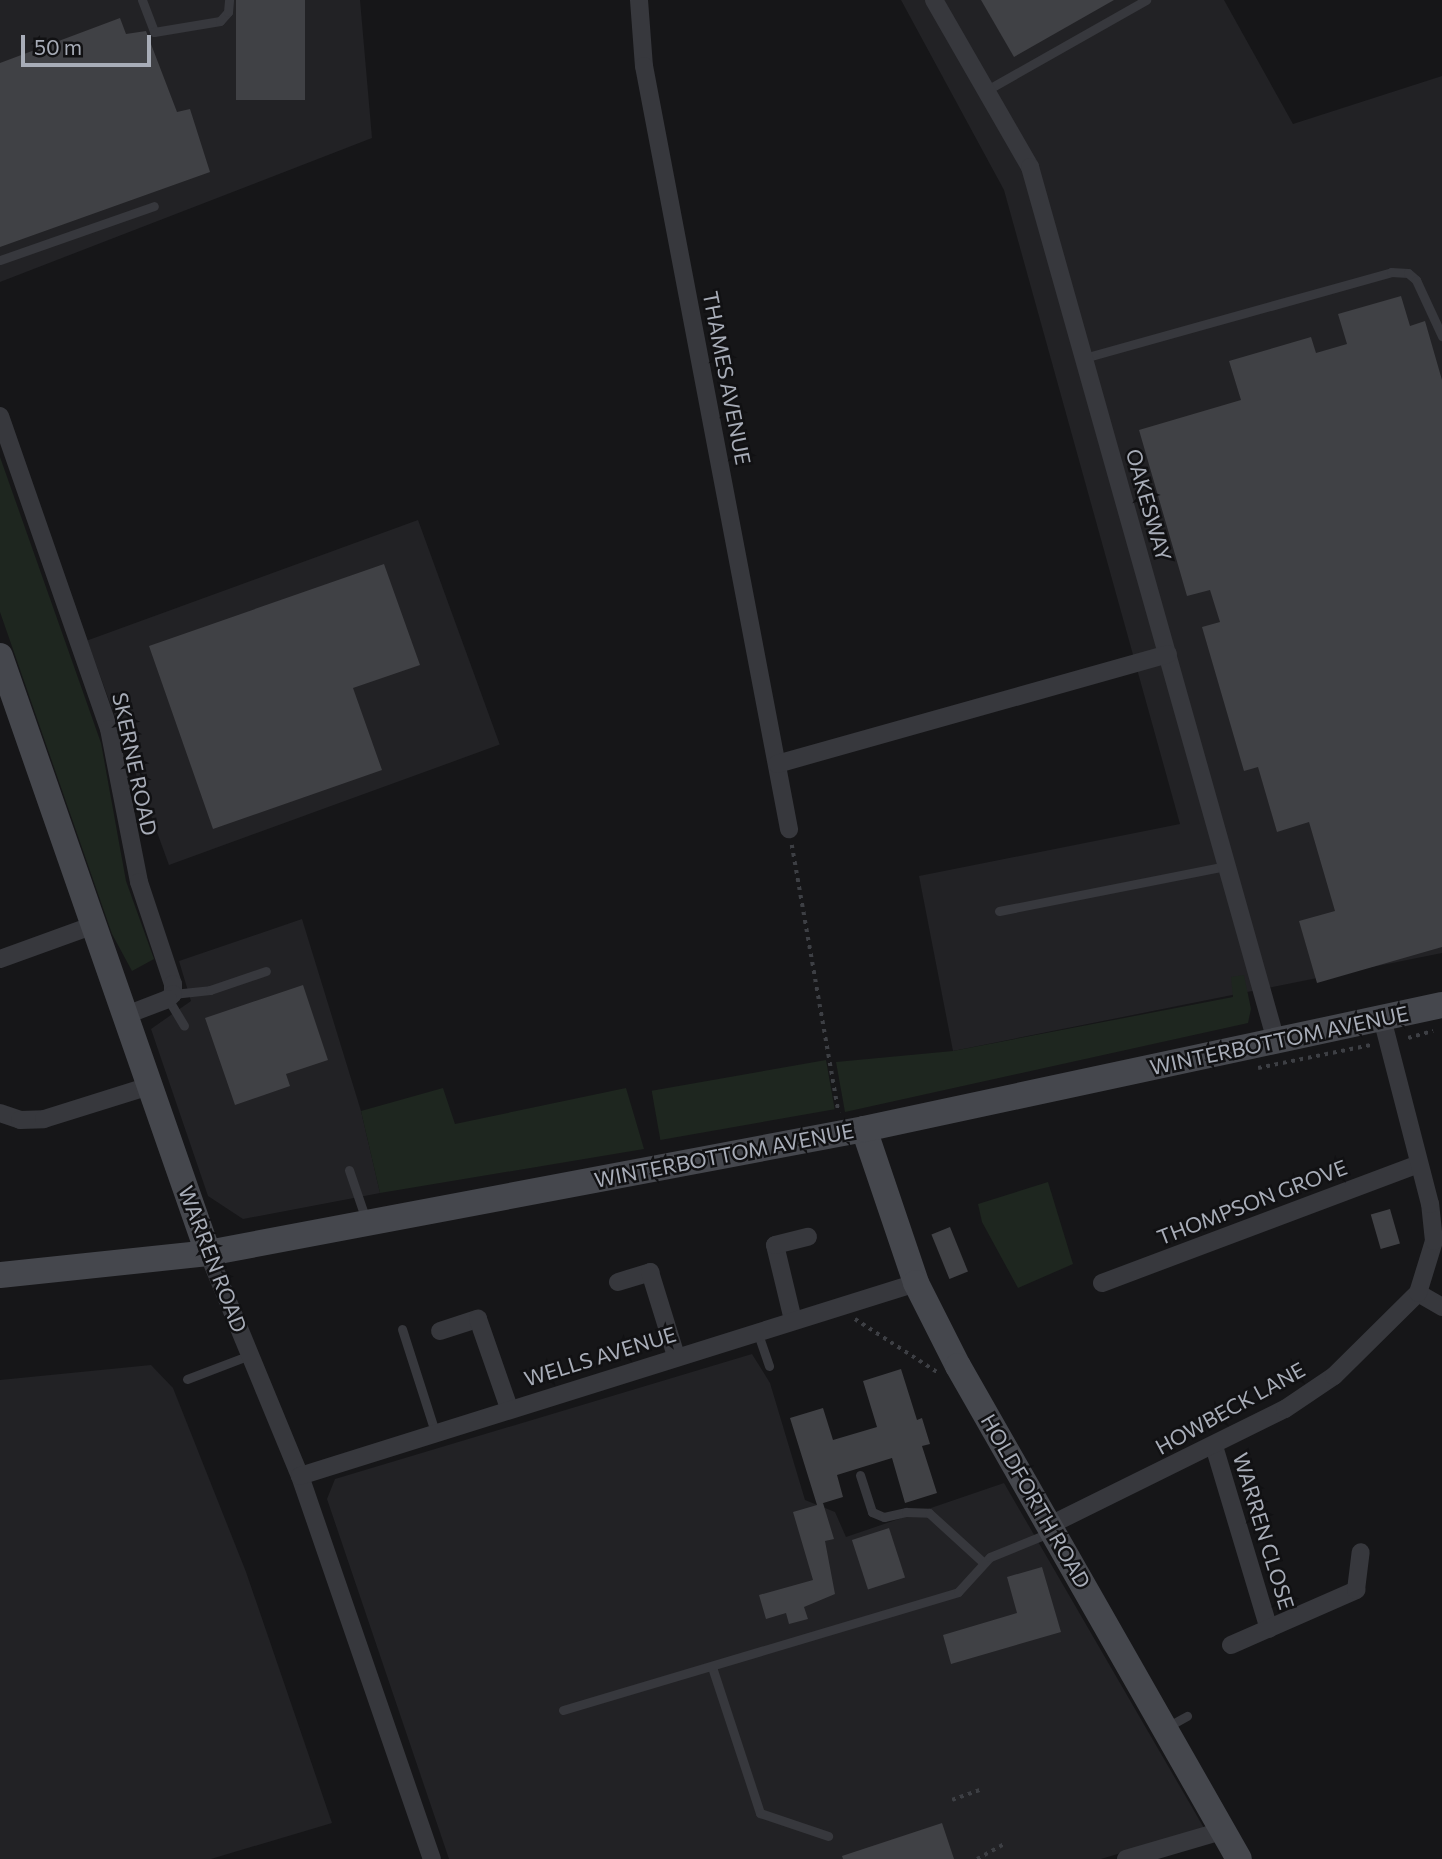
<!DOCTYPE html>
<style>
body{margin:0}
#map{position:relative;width:1442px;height:1859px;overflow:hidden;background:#161618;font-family:Commissioner,sans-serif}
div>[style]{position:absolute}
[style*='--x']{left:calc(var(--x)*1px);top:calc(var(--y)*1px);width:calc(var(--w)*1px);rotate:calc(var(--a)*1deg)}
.built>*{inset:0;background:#222225;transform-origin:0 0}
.green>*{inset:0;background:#1e261f;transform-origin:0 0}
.building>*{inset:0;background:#404145;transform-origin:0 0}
.path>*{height:3.5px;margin-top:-1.75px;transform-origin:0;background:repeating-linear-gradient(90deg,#3d3f44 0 3.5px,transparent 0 8.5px)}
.lane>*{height:9px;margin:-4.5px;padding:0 4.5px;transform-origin:4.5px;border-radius:4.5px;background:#37383d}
.street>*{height:18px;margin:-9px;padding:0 9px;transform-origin:9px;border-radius:9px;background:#37383d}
.secondary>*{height:26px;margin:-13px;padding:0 13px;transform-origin:13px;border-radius:13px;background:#45474d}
span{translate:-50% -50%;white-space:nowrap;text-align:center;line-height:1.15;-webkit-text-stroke:5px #111113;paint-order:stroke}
.street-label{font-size:21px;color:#a8adb8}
.scale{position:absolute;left:21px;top:35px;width:130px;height:32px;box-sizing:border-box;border:4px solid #a8adb8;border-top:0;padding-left:9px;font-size:21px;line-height:24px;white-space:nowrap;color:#a8adb8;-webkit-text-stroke:5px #111113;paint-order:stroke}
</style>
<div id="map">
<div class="built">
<div style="clip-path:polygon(0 0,360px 0,372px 138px,0 282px)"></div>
<div style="clip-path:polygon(901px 0,1224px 0,1293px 124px,1442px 76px,1442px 953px,953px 1051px,919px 876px,1180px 824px,1004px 190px)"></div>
<div style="left:418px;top:520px;width:239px;height:352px;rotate:70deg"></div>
<div style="clip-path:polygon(302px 919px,361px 1111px,380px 1193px,243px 1219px,208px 1196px,151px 1029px,191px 1001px,179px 961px)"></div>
<div style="clip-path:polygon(752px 1354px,770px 1383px,805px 1500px,835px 1512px,846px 1537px,1004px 1483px,1204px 1828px,1101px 1859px,449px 1859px,327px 1499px,335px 1479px)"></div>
<div style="clip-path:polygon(151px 1365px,173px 1388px,246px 1572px,332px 1823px,211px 1859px,0 1859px,0 1380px)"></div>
</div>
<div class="green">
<div style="clip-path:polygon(0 457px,101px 743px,126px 881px,154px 959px,132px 971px,112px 934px,0 612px)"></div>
<div style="clip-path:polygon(1244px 975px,1251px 1009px,1248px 1023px,845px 1112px,836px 1062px,953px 1051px,1233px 997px,1231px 977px)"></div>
<div style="left:826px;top:1060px;width:50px;height:177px;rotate:80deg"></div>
<div style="clip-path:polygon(443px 1088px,455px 1124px,626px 1088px,644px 1149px,380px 1193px,361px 1111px)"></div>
<div style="clip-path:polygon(1048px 1182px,1073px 1264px,1018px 1288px,982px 1222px,978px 1204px)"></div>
</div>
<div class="building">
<div style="left:236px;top:0;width:69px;height:100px"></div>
<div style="clip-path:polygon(981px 0,1114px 0,1014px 57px)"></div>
<div style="clip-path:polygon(120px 18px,126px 34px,146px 31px,177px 112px,190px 109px,210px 172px,0 247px,0 63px)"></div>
<div style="clip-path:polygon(1401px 296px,1410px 326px,1425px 321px,1442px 380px,1442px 947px,1317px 983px,1299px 921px,1335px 911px,1309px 822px,1277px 832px,1258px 767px,1244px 771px,1202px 627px,1220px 622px,1210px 590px,1187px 596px,1139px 430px,1241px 400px,1229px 361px,1311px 337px,1316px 353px,1347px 344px,1338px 314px)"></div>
<div style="clip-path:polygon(384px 564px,420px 665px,353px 688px,382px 770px,213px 829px,149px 646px)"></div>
<div style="clip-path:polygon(303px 985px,328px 1060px,286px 1074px,290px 1086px,235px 1105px,205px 1018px)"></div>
<div style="left:1390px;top:1209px;width:36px;height:20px;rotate:74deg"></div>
<div style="left:950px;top:1227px;width:48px;height:20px;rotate:68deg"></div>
<div style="clip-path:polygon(901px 1369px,917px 1420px,922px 1418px,930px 1444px,922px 1446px,937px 1493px,905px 1503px,892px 1458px,837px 1475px,843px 1497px,820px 1504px,823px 1503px,834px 1539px,825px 1541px,835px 1594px,804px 1607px,808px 1619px,789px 1624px,786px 1613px,766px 1619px,759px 1595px,813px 1580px,793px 1512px,817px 1505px,790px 1418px,823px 1408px,833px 1440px,877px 1427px,863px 1381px)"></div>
<div style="left:889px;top:1528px;width:52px;height:39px;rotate:72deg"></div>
<div style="clip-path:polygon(1042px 1567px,1061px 1632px,951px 1664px,943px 1635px,1017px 1613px,1007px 1577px)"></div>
<div style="clip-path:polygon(942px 1823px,954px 1859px,843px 1859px,842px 1856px)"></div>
</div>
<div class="path">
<div style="--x:792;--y:845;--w:272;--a:80.1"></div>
<div style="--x:1408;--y:1038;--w:26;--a:-16"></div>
<div style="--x:1258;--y:1068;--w:115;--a:-11.5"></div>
<div style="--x:855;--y:1319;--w:98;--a:32.9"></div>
<div style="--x:952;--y:1800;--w:32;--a:-20"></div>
<div style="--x:977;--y:1859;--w:33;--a:-29"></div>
</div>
<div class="lane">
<div style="--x:142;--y:0;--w:34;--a:69"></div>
<div style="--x:154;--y:32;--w:67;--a:-9.5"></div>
<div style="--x:220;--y:21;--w:12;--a:-48"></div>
<div style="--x:228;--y:12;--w:12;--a:-85"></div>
<div style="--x:987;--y:90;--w:183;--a:-29.5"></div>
<div style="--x:0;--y:260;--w:163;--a:-19.3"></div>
<div style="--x:1084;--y:358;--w:319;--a:-15.6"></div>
<div style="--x:1391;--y:272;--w:17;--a:3"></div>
<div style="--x:1408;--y:273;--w:11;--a:41"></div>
<div style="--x:1416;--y:280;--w:62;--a:65.1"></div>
<div style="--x:999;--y:911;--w:232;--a:-11.2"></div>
<div style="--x:173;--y:994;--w:37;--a:-6"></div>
<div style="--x:210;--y:990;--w:59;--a:-18.7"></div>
<div style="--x:168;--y:999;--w:31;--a:59"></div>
<div style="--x:349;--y:1170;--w:53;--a:71.2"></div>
<div style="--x:402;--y:1329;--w:108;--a:72.2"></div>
<div style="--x:757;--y:1331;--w:37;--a:71"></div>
<div style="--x:187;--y:1379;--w:67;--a:-20.9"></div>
<div style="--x:860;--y:1475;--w:39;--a:72"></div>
<div style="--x:872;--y:1512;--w:13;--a:23"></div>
<div style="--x:884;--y:1517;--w:23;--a:-13"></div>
<div style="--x:906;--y:1512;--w:23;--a:2"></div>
<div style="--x:929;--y:1513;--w:74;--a:42.3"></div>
<div style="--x:712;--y:1667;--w:154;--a:71.8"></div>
<div style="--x:760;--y:1813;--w:72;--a:18.7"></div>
<div style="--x:563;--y:1710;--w:412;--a:-16.6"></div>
<div style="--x:958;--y:1592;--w:47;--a:-47.6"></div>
<div style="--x:990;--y:1557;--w:64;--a:-22.1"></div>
<div style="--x:1167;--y:1727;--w:23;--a:-29"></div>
</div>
<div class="street">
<div style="--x:639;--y:0;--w:66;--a:85.7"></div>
<div style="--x:644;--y:66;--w:777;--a:79.24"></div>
<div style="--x:934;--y:0;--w:193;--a:60.1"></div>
<div style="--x:1030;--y:167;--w:908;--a:74.28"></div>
<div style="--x:0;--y:416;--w:331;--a:70.8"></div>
<div style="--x:109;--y:729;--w:156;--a:78.9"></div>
<div style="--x:139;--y:882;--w:108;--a:71.6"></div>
<div style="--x:173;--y:984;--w:10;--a:90"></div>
<div style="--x:173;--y:994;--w:7;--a:135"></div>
<div style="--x:168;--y:999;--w:45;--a:159.1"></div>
<div style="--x:777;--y:764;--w:406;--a:-15.7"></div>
<div style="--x:0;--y:959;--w:100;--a:-19.9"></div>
<div style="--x:0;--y:1113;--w:21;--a:19"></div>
<div style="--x:20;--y:1120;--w:24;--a:-2"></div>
<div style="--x:44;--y:1119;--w:110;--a:-17.4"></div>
<div style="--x:208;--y:1253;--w:241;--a:67.6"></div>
<div style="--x:300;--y:1476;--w:405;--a:71"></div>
<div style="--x:618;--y:1282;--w:34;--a:-17"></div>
<div style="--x:650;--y:1272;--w:88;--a:72.8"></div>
<div style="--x:1102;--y:1283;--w:338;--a:-20.6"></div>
<div style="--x:1418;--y:1293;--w:28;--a:30"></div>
<div style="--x:793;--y:1320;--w:77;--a:-103.5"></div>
<div style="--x:775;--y:1245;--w:34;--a:-14"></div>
<div style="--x:440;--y:1331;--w:40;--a:-18"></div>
<div style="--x:478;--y:1319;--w:94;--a:70.8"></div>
<div style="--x:1214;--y:1446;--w:191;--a:73.3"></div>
<div style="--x:300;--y:1476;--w:646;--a:-17.4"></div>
<div style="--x:1050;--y:1525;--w:262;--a:-26.3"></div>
<div style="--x:1285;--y:1409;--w:59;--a:-34"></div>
<div style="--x:1334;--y:1376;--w:118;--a:-44.7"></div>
<div style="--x:1418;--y:1293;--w:54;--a:-72.9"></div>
<div style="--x:1434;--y:1241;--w:37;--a:-96"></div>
<div style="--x:1430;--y:1204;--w:192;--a:-104.5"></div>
<div style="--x:1231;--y:1645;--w:137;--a:-23.7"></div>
<div style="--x:1356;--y:1590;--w:38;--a:-83"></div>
<div style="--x:1126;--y:1859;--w:100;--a:-16.3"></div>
</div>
<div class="secondary">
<div style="--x:0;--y:656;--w:632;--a:70.79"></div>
<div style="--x:864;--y:1129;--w:163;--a:71.3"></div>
<div style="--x:916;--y:1283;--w:93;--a:63.2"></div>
<div style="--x:958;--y:1366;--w:567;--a:60.32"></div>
<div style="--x:0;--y:1275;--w:209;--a:-6"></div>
<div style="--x:208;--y:1253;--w:668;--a:-10.7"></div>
<div style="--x:864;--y:1129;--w:591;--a:-12.11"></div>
</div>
<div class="street-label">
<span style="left:727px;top:378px;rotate:79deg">THAMES AVENUE</span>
<span style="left:1149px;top:505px;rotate:74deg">OAKESWAY</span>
<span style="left:135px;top:764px;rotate:78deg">SKERNE ROAD</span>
<span style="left:1279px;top:1040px;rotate:-12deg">WINTERBOTTOM AVENUE</span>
<span style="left:724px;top:1155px;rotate:-11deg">WINTERBOTTOM AVENUE</span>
<span style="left:1252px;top:1202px;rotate:-21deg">THOMPSON GROVE</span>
<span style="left:213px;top:1259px;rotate:69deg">WARREN ROAD</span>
<span style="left:600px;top:1356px;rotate:-17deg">WELLS AVENUE</span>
<span style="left:1230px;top:1408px;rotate:-29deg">HOWBECK LANE</span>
<span style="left:1036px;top:1501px;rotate:60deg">HOLDFORTH ROAD</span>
<span style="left:1264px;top:1531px;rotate:73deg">WARREN CLOSE</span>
</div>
<div class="scale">50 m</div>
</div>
